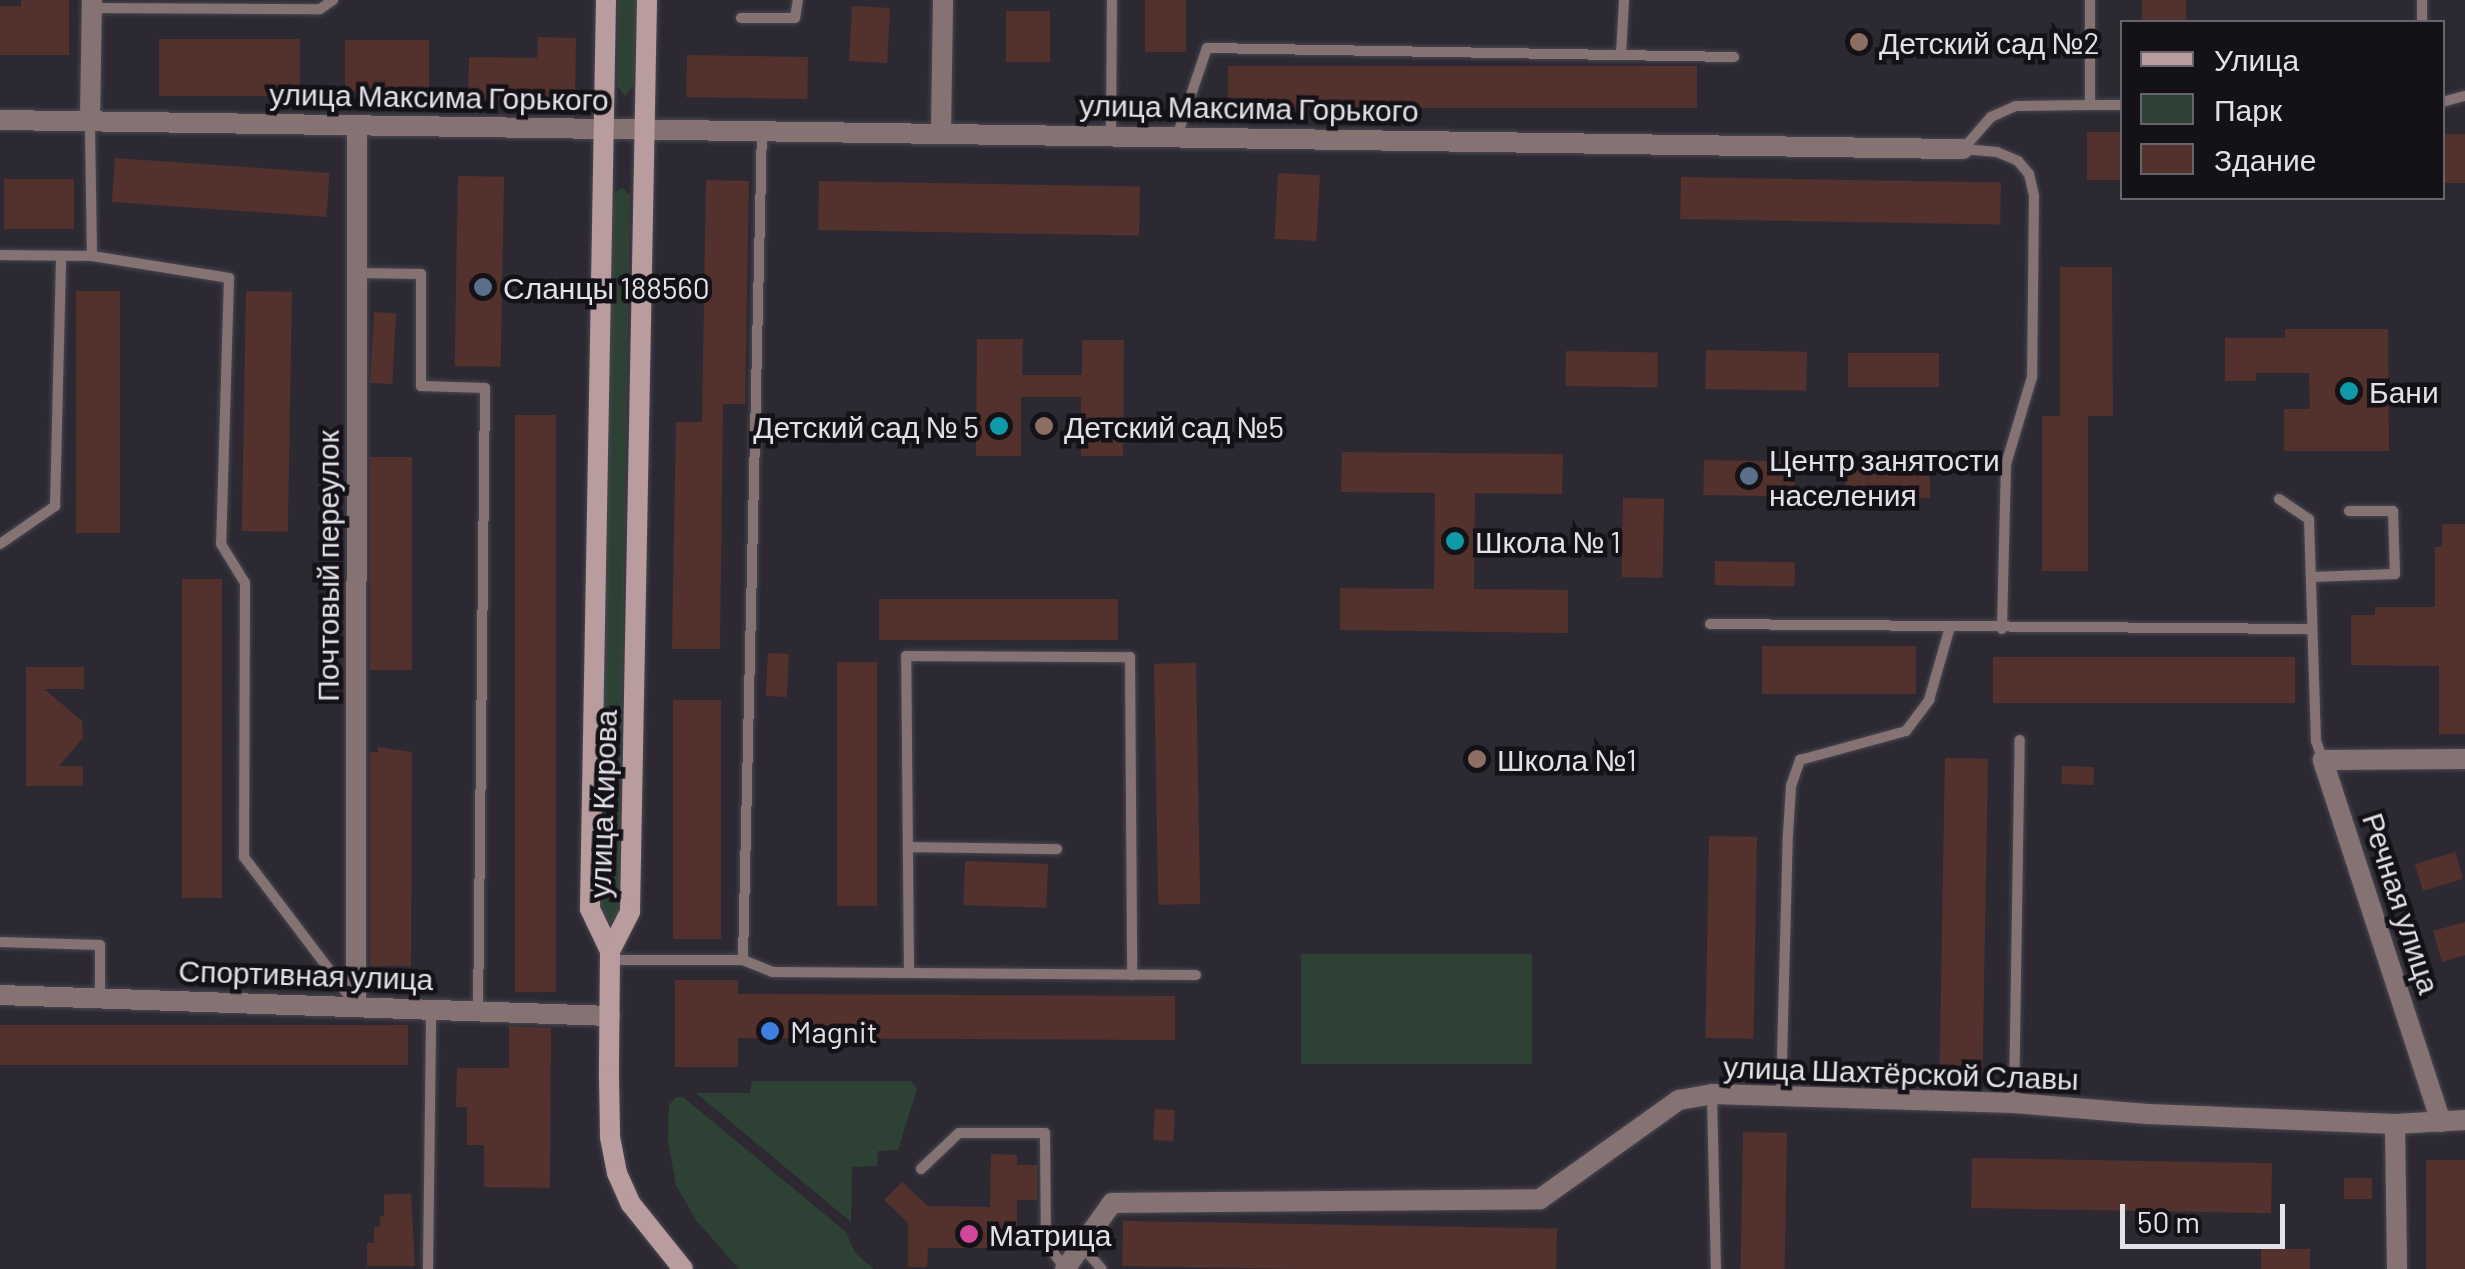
<!DOCTYPE html>
<meta charset="utf-8">
<style>
body{margin:0}
#map{position:relative;width:2465px;height:1269px;overflow:hidden;background:#2c2933;font-family:Barlow,sans-serif}
div>[style]{position:absolute}
[style*='--x']{left:calc(var(--x)*1px);top:calc(var(--y)*1px);width:calc(var(--w)*1px);rotate:calc(var(--a)*1deg)}
.green>*{inset:0;background:#2d4235;transform-origin:0 0}
.building>*{inset:0;background:#53322d;transform-origin:0 0}
.roads{filter:drop-shadow(0 0 2px #494650) drop-shadow(0 0 2px #494650)}
.service>*{height:10px;margin:-5px;padding:0 5px;transform-origin:5px;border-radius:5px;background:#857374}
.minor>*{height:20px;margin:-10px;padding:0 10px;transform-origin:10px;border-radius:10px;background:#857374}
.secondary>*{height:20px;margin:-10px;padding:0 10px;transform-origin:10px;border-radius:10px;background:#b89c9e}
.dots>*{width:28px;height:28px;translate:-50% -50%;box-sizing:border-box;border:5px solid #141217;border-radius:50%}
span{translate:-50% -50%;white-space:nowrap;text-align:center;line-height:1.15;-webkit-text-stroke:9px #141217;paint-order:stroke}
.poi-label{font-size:30px;color:#e3e1e8}
.left{translate:0 -50%;text-align:left}
.right{translate:-100% -50%;text-align:right}
.street-label{font-size:30px;color:#e3e1e8}
.legend{position:absolute;left:2120px;top:20px;width:325px;height:180px;box-sizing:border-box;background:#141217;border:2px solid #67656b;margin:0;padding:12px 18px;list-style:none;font-size:30px;color:#e3e1e8}
.legend li{display:flex;align-items:center;gap:20px;height:50px}
.legend b{width:50px;border:2px solid #67656b}
.scale{position:absolute;left:2120px;top:1204px;width:165px;height:45px;box-sizing:border-box;border:5px solid #e3e1e8;border-top:0;padding-left:12px;font-size:30px;line-height:35px;white-space:nowrap;color:#e3e1e8;-webkit-text-stroke:8px #141217;paint-order:stroke}
</style>
<div id="map">
<div class="green">
<div style="clip-path:polygon(618px 0,636px 0,634px 85px,625px 96px,617px 86px)"></div>
<div style="clip-path:polygon(622px 187px,630px 196px,619px 915px,609px 924px,600px 915px,613px 195px)"></div>
<div style="left:1301px;top:954px;width:231px;height:110px"></div>
<div style="clip-path:polygon(752px 1081px,911px 1081px,917px 1089px,898px 1150px,878px 1151px,877px 1166px,852px 1167px,851px 1222px,696px 1093px,750px 1093px)"></div>
<div style="clip-path:polygon(676px 1097px,683px 1097px,846px 1232px,855px 1253px,874px 1269px,739px 1269px,696px 1220px,676px 1185px,668px 1141px,669px 1105px)"></div>
</div>
<div class="building">
<div style="clip-path:polygon(21px 0,69px 0,69px 55px,0 55px,0 6px,21px 6px)"></div>
<div style="left:1145px;top:0;width:41px;height:52px"></div>
<div style="left:2142px;top:0;width:44px;height:22px"></div>
<div style="left:852px;top:6px;width:38px;height:55px;rotate:3deg"></div>
<div style="left:1006px;top:11px;width:44px;height:51px"></div>
<div style="clip-path:polygon(538px 37px,576px 38px,575px 102px,468px 100px,469px 57px,537px 58px)"></div>
<div style="left:159px;top:39px;width:141px;height:57px"></div>
<div style="left:345px;top:40px;width:84px;height:52px"></div>
<div style="left:687px;top:55px;width:121px;height:42px;rotate:1deg"></div>
<div style="left:1228px;top:66px;width:469px;height:42px"></div>
<div style="left:2087px;top:132px;width:35px;height:48px"></div>
<div style="left:2442px;top:134px;width:23px;height:49px"></div>
<div style="left:115px;top:158px;width:215px;height:44px;rotate:4deg"></div>
<div style="left:1278px;top:173px;width:42px;height:66px;rotate:3deg"></div>
<div style="left:458px;top:176px;width:46px;height:190px;rotate:1deg"></div>
<div style="left:1681px;top:177px;width:320px;height:42px;rotate:1deg"></div>
<div style="left:4px;top:179px;width:70px;height:50px"></div>
<div style="clip-path:polygon(706px 180px,749px 181px,745px 404px,723px 404px,720px 649px,672px 649px,676px 422px,702px 422px)"></div>
<div style="left:819px;top:181px;width:321px;height:49px;rotate:1deg"></div>
<div style="clip-path:polygon(2060px 267px,2112px 267px,2113px 416px,2088px 416px,2088px 571px,2042px 571px,2042px 416px,2060px 416px)"></div>
<div style="left:76px;top:291px;width:44px;height:242px"></div>
<div style="left:246px;top:291px;width:46px;height:240px;rotate:1deg"></div>
<div style="left:374px;top:312px;width:22px;height:71px;rotate:3deg"></div>
<div style="clip-path:polygon(2285px 329px,2388px 329px,2389px 451px,2284px 451px,2284px 409px,2310px 409px,2309px 373px,2256px 373px,2256px 381px,2225px 381px,2225px 338px,2285px 338px)"></div>
<div style="clip-path:polygon(977px 339px,1023px 339px,1022px 375px,1082px 375px,1082px 340px,1124px 340px,1123px 456px,1081px 456px,1081px 397px,1021px 397px,1021px 456px,976px 456px)"></div>
<div style="left:1706px;top:350px;width:101px;height:39px;rotate:1deg"></div>
<div style="left:1566px;top:351px;width:92px;height:35px;rotate:1deg"></div>
<div style="left:1848px;top:353px;width:91px;height:34px"></div>
<div style="left:515px;top:415px;width:41px;height:577px"></div>
<div style="clip-path:polygon(1342px 452px,1563px 454px,1562px 494px,1475px 493px,1474px 589px,1568px 590px,1568px 633px,1340px 630px,1340px 588px,1434px 589px,1435px 493px,1341px 492px)"></div>
<div style="left:370px;top:457px;width:42px;height:213px"></div>
<div style="left:1930px;top:459px;width:39px;height:85px;rotate:90deg"></div>
<div style="left:1704px;top:460px;width:91px;height:35px;rotate:1deg"></div>
<div style="left:1623px;top:498px;width:41px;height:79px;rotate:1deg"></div>
<div style="clip-path:polygon(2442px 524px,2465px 524px,2465px 734px,2439px 734px,2439px 666px,2351px 665px,2351px 615px,2375px 615px,2375px 607px,2435px 607px,2435px 547px,2442px 547px)"></div>
<div style="left:1715px;top:561px;width:80px;height:24px;rotate:1deg"></div>
<div style="left:182px;top:579px;width:40px;height:319px"></div>
<div style="left:879px;top:599px;width:239px;height:41px"></div>
<div style="left:1762px;top:646px;width:154px;height:48px"></div>
<div style="left:768px;top:653px;width:21px;height:43px;rotate:3deg"></div>
<div style="left:1993px;top:657px;width:302px;height:46px"></div>
<div style="left:837px;top:662px;width:40px;height:244px"></div>
<div style="left:1196px;top:663px;width:241px;height:42px;rotate:89deg"></div>
<div style="clip-path:polygon(26px 667px,84px 667px,84px 689px,44px 689px,82px 721px,83px 738px,59px 766px,83px 766px,83px 786px,26px 786px)"></div>
<div style="left:673px;top:700px;width:48px;height:239px"></div>
<div style="clip-path:polygon(378px 747px,412px 752px,411px 966px,370px 966px,370px 752px,378px 752px)"></div>
<div style="left:1945px;top:758px;width:43px;height:318px;rotate:1deg"></div>
<div style="left:2062px;top:766px;width:32px;height:18px;rotate:2deg"></div>
<div style="left:1709px;top:836px;width:48px;height:202px;rotate:1deg"></div>
<div style="left:2455px;top:852px;width:28px;height:42px;rotate:73deg"></div>
<div style="left:965px;top:861px;width:83px;height:44px;rotate:2deg"></div>
<div style="clip-path:polygon(2465px 922px,2465px 955px,2442px 962px,2433px 931px)"></div>
<div style="clip-path:polygon(675px 980px,738px 980px,738px 994px,1175px 996px,1175px 1040px,738px 1038px,738px 1067px,675px 1067px)"></div>
<div style="left:0;top:1025px;width:408px;height:40px"></div>
<div style="clip-path:polygon(509px 1026px,551px 1028px,550px 1188px,484px 1187px,484px 1145px,467px 1145px,467px 1107px,456px 1107px,457px 1068px,509px 1068px)"></div>
<div style="left:1155px;top:1109px;width:20px;height:31px;rotate:3deg"></div>
<div style="left:1743px;top:1132px;width:44px;height:137px;rotate:1deg"></div>
<div style="clip-path:polygon(991px 1154px,1017px 1155px,1017px 1165px,1037px 1165px,1037px 1200px,1017px 1200px,1017px 1248px,928px 1248px,927px 1267px,908px 1267px,908px 1223px,884px 1200px,902px 1182px,928px 1206px,990px 1207px)"></div>
<div style="left:1972px;top:1158px;width:300px;height:50px;rotate:1deg"></div>
<div style="left:2426px;top:1160px;width:39px;height:109px"></div>
<div style="left:2344px;top:1178px;width:28px;height:21px"></div>
<div style="clip-path:polygon(390px 1194px,411px 1194px,415px 1266px,367px 1266px,367px 1243px,374px 1243px,374px 1227px,380px 1227px,380px 1216px,384px 1216px,384px 1195px)"></div>
<div style="left:1123px;top:1221px;width:434px;height:45px;rotate:1deg"></div>
<div style="left:2261px;top:1249px;width:49px;height:20px"></div>
</div>
<div class="roads">
<div class="service">
<div style="--x:2422;--y:0;--w:22;--a:90"></div>
<div style="--x:92;--y:8;--w:228;--a:0.3"></div>
<div style="--x:320;--y:9;--w:16;--a:-35"></div>
<div style="--x:741;--y:18;--w:54;--a:0"></div>
<div style="--x:795;--y:18;--w:18;--a:-81"></div>
<div style="--x:1621;--y:54;--w:54;--a:-86.8"></div>
<div style="--x:2442;--y:102;--w:24;--a:-15"></div>
<div style="--x:2090;--y:105;--w:32;--a:0"></div>
<div style="--x:1111;--y:134;--w:134;--a:-89.6"></div>
<div style="--x:1177;--y:136;--w:93;--a:-71.2"></div>
<div style="--x:1207;--y:48;--w:527;--a:0.98"></div>
<div style="--x:1963;--y:149;--w:34;--a:5"></div>
<div style="--x:1997;--y:152;--w:23;--a:23"></div>
<div style="--x:2018;--y:161;--w:17;--a:50"></div>
<div style="--x:2029;--y:174;--w:23;--a:77"></div>
<div style="--x:2034;--y:196;--w:181;--a:90.6"></div>
<div style="--x:2032;--y:377;--w:91;--a:106.6"></div>
<div style="--x:2006;--y:464;--w:165;--a:91.4"></div>
<div style="--x:1963;--y:149;--w:43;--a:-48.8"></div>
<div style="--x:1991;--y:117;--w:27;--a:-24"></div>
<div style="--x:2016;--y:106;--w:74;--a:-0.8"></div>
<div style="--x:2090;--y:105;--w:105;--a:-90"></div>
<div style="--x:0;--y:255;--w:92;--a:0.6"></div>
<div style="--x:92;--y:256;--w:134;--a:-90.9"></div>
<div style="--x:92;--y:256;--w:139;--a:9.1"></div>
<div style="--x:229;--y:278;--w:266;--a:91.7"></div>
<div style="--x:221;--y:544;--w:46;--a:58.4"></div>
<div style="--x:245;--y:583;--w:274;--a:90.2"></div>
<div style="--x:244;--y:857;--w:179;--a:52.9"></div>
<div style="--x:357;--y:273;--w:64;--a:0.9"></div>
<div style="--x:421;--y:274;--w:112;--a:90"></div>
<div style="--x:421;--y:386;--w:64;--a:1.8"></div>
<div style="--x:485;--y:388;--w:623;--a:90.64"></div>
<div style="--x:2279;--y:499;--w:36;--a:34"></div>
<div style="--x:2309;--y:519;--w:222;--a:88.2"></div>
<div style="--x:2316;--y:741;--w:20;--a:70"></div>
<div style="--x:0;--y:544;--w:67;--a:-34.6"></div>
<div style="--x:55;--y:506;--w:250;--a:-88.6"></div>
<div style="--x:2311;--y:577;--w:84;--a:-2"></div>
<div style="--x:2395;--y:574;--w:63;--a:-91.8"></div>
<div style="--x:2393;--y:511;--w:44;--a:180"></div>
<div style="--x:1710;--y:624;--w:602;--a:0.48"></div>
<div style="--x:908;--y:847;--w:149;--a:0.8"></div>
<div style="--x:0;--y:942;--w:100;--a:1.7"></div>
<div style="--x:100;--y:945;--w:51;--a:90"></div>
<div style="--x:610;--y:960;--w:133;--a:0"></div>
<div style="--x:743;--y:960;--w:31;--a:22"></div>
<div style="--x:772;--y:972;--w:424;--a:0.4"></div>
<div style="--x:743;--y:960;--w:829;--a:-88.69"></div>
<div style="--x:909;--y:973;--w:317;--a:-90.5"></div>
<div style="--x:906;--y:656;--w:224;--a:0.3"></div>
<div style="--x:1130;--y:657;--w:318;--a:89.6"></div>
<div style="--x:1712;--y:1095;--w:174;--a:88.7"></div>
<div style="--x:1781;--y:1096;--w:262;--a:-88.5"></div>
<div style="--x:1788;--y:834;--w:48;--a:-86.4"></div>
<div style="--x:1791;--y:786;--w:28;--a:-71"></div>
<div style="--x:1800;--y:760;--w:110;--a:-15.3"></div>
<div style="--x:1906;--y:731;--w:39;--a:-53"></div>
<div style="--x:1929;--y:700;--w:76;--a:-74"></div>
<div style="--x:2014;--y:1102;--w:362;--a:-89.1"></div>
<div style="--x:921;--y:1169;--w:52;--a:-43.5"></div>
<div style="--x:959;--y:1133;--w:86;--a:0"></div>
<div style="--x:1045;--y:1133;--w:110;--a:89.5"></div>
<div style="--x:1046;--y:1243;--w:31;--a:53"></div>
<div style="--x:1080;--y:1244;--w:33;--a:49"></div>
<div style="--x:428;--y:1269;--w:259;--a:-89.3"></div>
</div>
<div class="minor">
<div style="--x:0;--y:120;--w:1963;--a:0.85"></div>
<div style="--x:90;--y:122;--w:122;--a:-89.1"></div>
<div style="--x:941;--y:131;--w:131;--a:-89.1"></div>
<div style="--x:0;--y:995;--w:610;--a:1.97"></div>
<div style="--x:356;--y:1005;--w:879;--a:-89.93"></div>
<div style="--x:2441;--y:1122;--w:381;--a:-108.1"></div>
<div style="--x:2323;--y:760;--w:142;--a:-0.4"></div>
<div style="--x:2395;--y:1124;--w:145;--a:89.2"></div>
<div style="--x:1065;--y:1269;--w:81;--a:-54.5"></div>
<div style="--x:1112;--y:1203;--w:428;--a:-0.5"></div>
<div style="--x:1540;--y:1199;--w:171;--a:-35.5"></div>
<div style="--x:1679;--y:1100;--w:34;--a:-10"></div>
<div style="--x:1712;--y:1094;--w:302;--a:1.7"></div>
<div style="--x:2014;--y:1103;--w:134;--a:4.7"></div>
<div style="--x:2148;--y:1114;--w:247;--a:2.3"></div>
<div style="--x:2395;--y:1124;--w:70;--a:-3.3"></div>
</div>
<div class="secondary">
<div style="--x:606;--y:0;--w:909;--a:91.01"></div>
<div style="--x:590;--y:909;--w:47;--a:64.5"></div>
<div style="--x:647;--y:0;--w:912;--a:91.07"></div>
<div style="--x:630;--y:912;--w:44;--a:117.1"></div>
<div style="--x:610;--y:951;--w:126;--a:90.5"></div>
<div style="--x:609;--y:1077;--w:60;--a:89"></div>
<div style="--x:610;--y:1137;--w:37;--a:79"></div>
<div style="--x:617;--y:1173;--w:34;--a:66"></div>
<div style="--x:631;--y:1204;--w:83;--a:51.3"></div>
</div>
</div>
<div class="dots">
<div style="left:1859px;top:42px;background:#8d6e63"></div>
<div style="left:483px;top:287px;background:#5c6f8a"></div>
<div style="left:2349px;top:391px;background:#0f9aa8"></div>
<div style="left:999px;top:426px;background:#0f9aa8"></div>
<div style="left:1044px;top:426px;background:#8d6e63"></div>
<div style="left:1749px;top:476px;background:#5c6f8a"></div>
<div style="left:1455px;top:541px;background:#0f9aa8"></div>
<div style="left:1477px;top:759px;background:#8d6e63"></div>
<div style="left:770px;top:1031px;background:#3f7fe0"></div>
<div style="left:969px;top:1234px;background:#d1479c"></div>
</div>
<div class="poi-label">
<span class="left" style="left:1879px;top:42px">Детский сад №2</span>
<span class="left" style="left:503px;top:287px">Сланцы 188560</span>
<span class="left" style="left:2369px;top:391px">Бани</span>
<span class="right" style="left:979px;top:426px">Детский сад № 5</span>
<span class="left" style="left:1064px;top:426px">Детский сад №5</span>
<span class="left" style="left:1769px;top:476px">Центр занятости<br>населения</span>
<span class="left" style="left:1475px;top:541px">Школа № 1</span>
<span class="left" style="left:1497px;top:759px">Школа №1</span>
<span class="left" style="left:790px;top:1031px">Magnit</span>
<span class="left" style="left:989px;top:1234px">Матрица</span>
</div>
<div class="street-label">
<span style="left:439px;top:96px;rotate:1deg">улица Максима Горького</span>
<span style="left:1249px;top:107px;rotate:1deg">улица Максима Горького</span>
<span style="left:327px;top:566px;rotate:-90deg">Почтовый переулок</span>
<span style="left:602px;top:804px;rotate:-88deg">улица Кирова</span>
<span style="left:2402px;top:903px;rotate:72deg">Речная улица</span>
<span style="left:306px;top:974px;rotate:2deg">Спортивная улица</span>
<span style="left:1901px;top:1072px;rotate:2deg">улица Шахтёрской Славы</span>
</div>
<ul class="legend">
<li><b style="height:12px;background:#b89c9e"></b>Улица</li>
<li><b style="height:28px;background:#2d4235"></b>Парк</li>
<li><b style="height:28px;background:#53322d"></b>Здание</li>
</ul>
<div class="scale">50 m</div>
</div>
